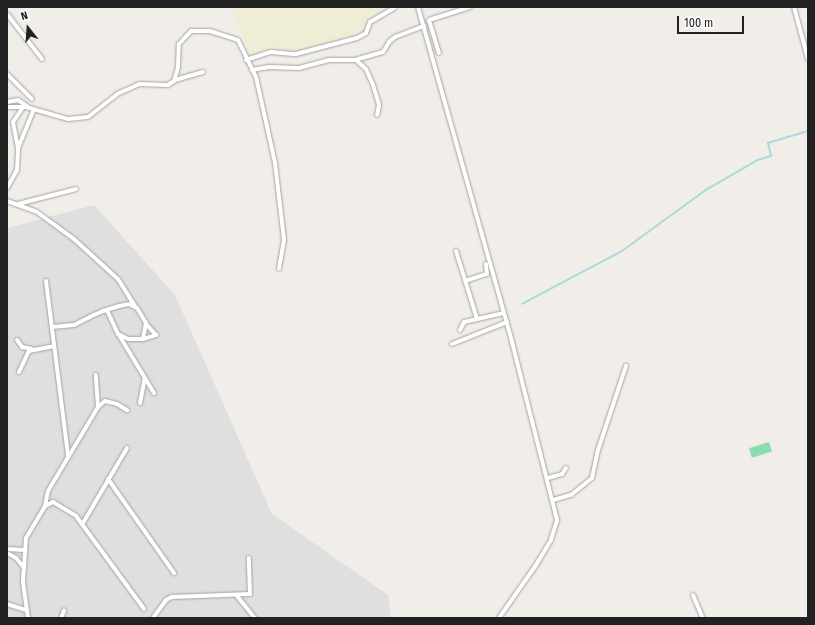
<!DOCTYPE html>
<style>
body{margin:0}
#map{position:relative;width:815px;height:625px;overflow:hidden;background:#f1ede9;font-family:"Fira Sans Condensed",sans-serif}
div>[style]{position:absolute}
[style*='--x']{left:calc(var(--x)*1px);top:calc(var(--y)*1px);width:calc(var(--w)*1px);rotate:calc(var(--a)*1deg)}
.residential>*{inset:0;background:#dfdfdf}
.farmland>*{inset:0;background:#efedd6}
.pitch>*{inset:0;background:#8bdcb1;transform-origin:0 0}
.stream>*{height:1.5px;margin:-0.75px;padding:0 0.75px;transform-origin:0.75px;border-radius:0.75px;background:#acd9dc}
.roads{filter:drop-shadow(0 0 1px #a3a3a3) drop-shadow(0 0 1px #a3a3a3)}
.street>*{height:4px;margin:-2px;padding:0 2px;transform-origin:2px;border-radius:2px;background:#fff}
span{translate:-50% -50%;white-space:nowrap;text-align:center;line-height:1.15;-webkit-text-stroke:3px #fff;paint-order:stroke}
.frame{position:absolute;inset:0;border:8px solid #222;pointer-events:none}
.north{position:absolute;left:8px;top:8px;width:40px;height:40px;-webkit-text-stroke:3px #fff;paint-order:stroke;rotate:343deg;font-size:11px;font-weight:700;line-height:16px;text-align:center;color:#222}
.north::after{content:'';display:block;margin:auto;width:14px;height:18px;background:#222;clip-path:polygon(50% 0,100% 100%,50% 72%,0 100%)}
.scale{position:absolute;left:677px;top:16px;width:67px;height:18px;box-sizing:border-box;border:2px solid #222;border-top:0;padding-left:5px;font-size:12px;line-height:14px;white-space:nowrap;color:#222;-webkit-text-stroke:3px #fff;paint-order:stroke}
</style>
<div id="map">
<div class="residential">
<div style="clip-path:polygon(94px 205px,175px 295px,272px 514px,388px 595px,391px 618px,7px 618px,7px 228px)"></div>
</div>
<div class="farmland">
<div style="clip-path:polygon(231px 7px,387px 7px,367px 23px,366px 32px,356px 36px,304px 50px,274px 50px,250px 56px)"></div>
</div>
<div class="pitch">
<div style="left:769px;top:442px;width:10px;height:21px;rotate:73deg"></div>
</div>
<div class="stream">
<div style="--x:522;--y:304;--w:113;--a:-27.9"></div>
<div style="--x:622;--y:251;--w:104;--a:-36"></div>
<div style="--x:706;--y:190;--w:60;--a:-30"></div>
<div style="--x:758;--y:160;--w:14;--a:-17"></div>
<div style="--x:771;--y:156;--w:13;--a:-103"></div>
<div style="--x:768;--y:143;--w:42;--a:-16.7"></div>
</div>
<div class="roads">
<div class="street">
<div style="--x:418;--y:7;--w:348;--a:74.3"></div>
<div style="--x:512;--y:342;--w:184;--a:75.8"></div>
<div style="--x:557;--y:520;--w:21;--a:107"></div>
<div style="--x:551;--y:540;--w:29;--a:121"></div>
<div style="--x:536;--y:565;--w:65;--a:124.9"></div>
<div style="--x:794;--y:7;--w:54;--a:74.9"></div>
<div style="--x:7;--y:14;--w:57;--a:52.1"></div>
<div style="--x:439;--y:53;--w:34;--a:-107"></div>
<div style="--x:429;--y:20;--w:43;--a:-17.6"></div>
<div style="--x:246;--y:60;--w:26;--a:-18"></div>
<div style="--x:271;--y:52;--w:25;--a:5"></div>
<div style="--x:296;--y:54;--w:63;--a:-14.7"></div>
<div style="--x:357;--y:38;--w:10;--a:-29"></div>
<div style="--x:366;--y:33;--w:12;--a:-70"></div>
<div style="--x:370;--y:22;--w:28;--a:-30"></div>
<div style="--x:356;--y:60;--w:13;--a:42"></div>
<div style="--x:366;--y:69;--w:17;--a:66"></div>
<div style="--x:373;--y:85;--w:21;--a:73"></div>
<div style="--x:379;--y:105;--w:10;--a:101"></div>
<div style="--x:252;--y:70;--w:17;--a:-10"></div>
<div style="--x:269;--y:67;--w:30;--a:2"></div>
<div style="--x:299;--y:68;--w:31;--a:-15"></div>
<div style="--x:329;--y:60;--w:26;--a:0"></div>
<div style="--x:355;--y:60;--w:29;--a:-16"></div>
<div style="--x:383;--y:52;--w:12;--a:-59"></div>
<div style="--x:389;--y:42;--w:8;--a:-40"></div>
<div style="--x:395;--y:37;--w:31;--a:-21"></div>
<div style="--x:7;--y:74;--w:35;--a:45"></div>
<div style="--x:175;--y:80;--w:29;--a:-16"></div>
<div style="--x:7;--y:102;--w:11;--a:-10"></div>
<div style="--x:18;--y:100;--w:12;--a:35"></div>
<div style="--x:7;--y:107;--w:19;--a:0"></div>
<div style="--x:26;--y:107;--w:44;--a:15.9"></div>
<div style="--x:68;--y:119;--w:20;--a:-6"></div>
<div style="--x:88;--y:117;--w:37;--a:-38"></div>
<div style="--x:117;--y:94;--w:24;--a:-24"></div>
<div style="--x:139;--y:84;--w:29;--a:2"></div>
<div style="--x:168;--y:85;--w:7;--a:-34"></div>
<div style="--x:174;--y:81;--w:15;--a:-74"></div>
<div style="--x:178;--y:67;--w:23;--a:-88"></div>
<div style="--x:179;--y:44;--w:18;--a:-47"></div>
<div style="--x:191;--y:31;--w:19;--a:0"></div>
<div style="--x:210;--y:31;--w:29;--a:18"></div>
<div style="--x:238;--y:40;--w:41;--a:64.1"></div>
<div style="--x:256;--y:77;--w:88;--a:77.5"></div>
<div style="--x:275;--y:163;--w:78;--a:83.3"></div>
<div style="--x:284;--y:240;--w:29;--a:100"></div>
<div style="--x:18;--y:148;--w:42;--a:-67.7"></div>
<div style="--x:7;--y:188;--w:21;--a:-61"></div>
<div style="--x:17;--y:170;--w:22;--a:-87"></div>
<div style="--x:18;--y:148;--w:26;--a:-101"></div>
<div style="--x:13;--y:122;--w:18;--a:-56"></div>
<div style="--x:7;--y:201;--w:32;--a:20"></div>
<div style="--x:37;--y:212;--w:46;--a:36.1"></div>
<div style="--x:74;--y:239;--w:59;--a:42.3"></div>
<div style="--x:118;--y:279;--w:32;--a:58"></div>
<div style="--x:18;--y:204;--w:60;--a:-14.5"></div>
<div style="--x:456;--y:251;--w:71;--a:72.8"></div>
<div style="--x:46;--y:281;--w:176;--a:82.8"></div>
<div style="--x:465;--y:281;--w:23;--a:-18"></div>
<div style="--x:487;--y:274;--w:10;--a:-96"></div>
<div style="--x:52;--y:327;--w:22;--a:-5"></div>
<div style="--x:74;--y:325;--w:22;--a:-27"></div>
<div style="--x:94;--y:315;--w:10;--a:-24"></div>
<div style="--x:103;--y:311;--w:17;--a:-17"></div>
<div style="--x:119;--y:306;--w:10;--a:-11"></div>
<div style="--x:129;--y:304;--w:9;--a:27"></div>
<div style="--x:137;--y:308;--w:17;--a:59"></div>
<div style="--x:146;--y:323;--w:16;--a:101"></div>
<div style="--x:143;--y:339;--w:15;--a:180"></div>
<div style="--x:128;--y:339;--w:11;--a:-153"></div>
<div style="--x:118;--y:334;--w:26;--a:-115"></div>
<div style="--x:460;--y:330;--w:9;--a:-63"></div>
<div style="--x:464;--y:322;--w:41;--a:-12.7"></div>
<div style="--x:119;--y:335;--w:68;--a:58.9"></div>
<div style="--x:143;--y:339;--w:14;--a:-17"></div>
<div style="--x:156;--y:335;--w:13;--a:-132"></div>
<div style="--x:17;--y:340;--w:9;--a:54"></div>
<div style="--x:22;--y:347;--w:10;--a:11"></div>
<div style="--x:452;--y:344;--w:59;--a:-21.8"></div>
<div style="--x:19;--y:372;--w:23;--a:-65"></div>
<div style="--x:29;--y:351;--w:25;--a:-11"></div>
<div style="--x:140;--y:403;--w:25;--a:-79"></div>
<div style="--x:98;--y:407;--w:9;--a:-41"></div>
<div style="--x:105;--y:401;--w:12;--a:14"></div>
<div style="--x:117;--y:404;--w:12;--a:31"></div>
<div style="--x:548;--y:478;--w:15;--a:-16"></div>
<div style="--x:562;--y:474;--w:7;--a:-56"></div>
<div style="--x:108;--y:479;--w:115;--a:54.9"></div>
<div style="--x:553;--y:500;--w:19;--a:-16"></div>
<div style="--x:571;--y:495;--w:27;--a:-39"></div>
<div style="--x:592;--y:478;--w:29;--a:-78"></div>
<div style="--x:598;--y:450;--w:89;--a:-71.6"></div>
<div style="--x:45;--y:506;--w:9;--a:-27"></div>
<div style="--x:53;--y:502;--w:27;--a:31"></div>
<div style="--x:76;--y:516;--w:115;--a:53.8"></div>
<div style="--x:83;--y:523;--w:87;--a:-59.6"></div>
<div style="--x:7;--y:549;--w:18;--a:3"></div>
<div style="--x:7;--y:553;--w:10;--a:29"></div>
<div style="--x:16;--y:558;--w:13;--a:51"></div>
<div style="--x:693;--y:595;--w:25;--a:67"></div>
<div style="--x:237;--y:596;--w:28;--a:51"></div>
<div style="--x:7;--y:604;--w:20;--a:18"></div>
<div style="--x:28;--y:618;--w:37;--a:-98"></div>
<div style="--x:23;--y:581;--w:43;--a:-86"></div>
<div style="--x:26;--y:538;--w:37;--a:-59"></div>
<div style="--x:45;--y:506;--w:15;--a:-79"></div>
<div style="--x:48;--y:491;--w:98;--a:-59.2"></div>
<div style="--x:98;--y:407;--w:32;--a:-94"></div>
<div style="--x:61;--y:618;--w:8;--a:-67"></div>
<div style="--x:153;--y:618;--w:22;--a:-54"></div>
<div style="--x:166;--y:600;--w:7;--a:-27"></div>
<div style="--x:172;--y:597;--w:78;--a:-2.2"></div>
<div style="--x:250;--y:594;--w:36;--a:-92"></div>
</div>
</div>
<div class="frame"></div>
<div class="north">N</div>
<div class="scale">100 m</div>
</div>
